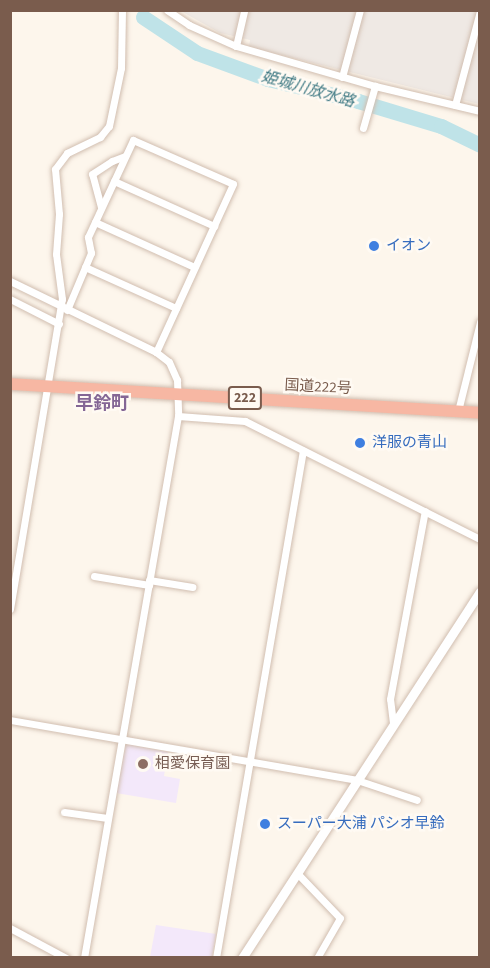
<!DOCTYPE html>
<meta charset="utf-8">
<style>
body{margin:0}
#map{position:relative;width:490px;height:968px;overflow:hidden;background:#fdf6ec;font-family:"Source Sans 3","Noto Sans JP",sans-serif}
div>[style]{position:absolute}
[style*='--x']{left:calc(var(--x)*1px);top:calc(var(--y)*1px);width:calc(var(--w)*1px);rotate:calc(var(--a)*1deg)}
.industrial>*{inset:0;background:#efe9e4}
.education>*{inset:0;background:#f3e8fa}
.river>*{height:15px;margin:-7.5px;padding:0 7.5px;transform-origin:7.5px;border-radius:7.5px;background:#bfe3e8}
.roads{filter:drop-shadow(0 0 2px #d1beb0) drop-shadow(0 0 2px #d1beb0)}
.street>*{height:7px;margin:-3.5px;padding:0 3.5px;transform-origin:3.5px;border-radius:3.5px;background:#fff}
.secondary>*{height:9px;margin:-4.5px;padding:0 4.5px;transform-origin:4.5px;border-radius:4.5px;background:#fff}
.highway>*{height:12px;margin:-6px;padding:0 6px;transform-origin:6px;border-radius:6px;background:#f7b7a3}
.dots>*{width:16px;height:16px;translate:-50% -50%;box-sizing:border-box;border:3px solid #fffaf3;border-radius:50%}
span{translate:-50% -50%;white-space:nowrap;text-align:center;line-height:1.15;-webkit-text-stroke:5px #fffaf3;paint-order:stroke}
.shield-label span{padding:2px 4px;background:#fffaf3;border:2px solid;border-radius:4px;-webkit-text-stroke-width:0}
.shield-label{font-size:14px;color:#7a5c4d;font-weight:700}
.shop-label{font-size:15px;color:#366cbe}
.left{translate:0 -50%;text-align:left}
.street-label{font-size:15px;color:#7a5c4d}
.education-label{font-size:15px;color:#785e54}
.water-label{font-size:16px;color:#437c86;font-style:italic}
.quarter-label{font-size:18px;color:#846695;font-weight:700}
.frame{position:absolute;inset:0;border:12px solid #7a5c4d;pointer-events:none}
</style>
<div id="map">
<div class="industrial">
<div style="clip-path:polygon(181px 11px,479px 11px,479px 104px,249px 47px,250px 40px,220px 33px)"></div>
</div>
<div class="education">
<div style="clip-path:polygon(126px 744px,168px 752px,164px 776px,180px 779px,176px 803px,116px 793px)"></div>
<div style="clip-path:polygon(156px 925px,216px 934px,212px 957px,150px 957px)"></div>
</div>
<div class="river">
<div style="--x:143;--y:17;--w:65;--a:33.7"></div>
<div style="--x:197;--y:53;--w:76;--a:20.1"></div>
<div style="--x:268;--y:79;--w:93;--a:13.7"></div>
<div style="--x:358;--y:101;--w:87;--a:16.8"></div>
<div style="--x:441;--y:126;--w:43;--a:26"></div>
</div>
<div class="roads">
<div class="street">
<div style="--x:167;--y:10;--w:27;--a:34"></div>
<div style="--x:189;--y:25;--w:51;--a:24.1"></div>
<div style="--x:236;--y:46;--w:145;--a:16.1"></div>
<div style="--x:375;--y:86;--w:108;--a:13.4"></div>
<div style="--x:236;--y:46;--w:37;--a:-77"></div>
<div style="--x:342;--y:77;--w:69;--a:-75"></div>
<div style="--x:455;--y:105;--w:97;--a:-75.1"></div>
<div style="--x:363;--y:128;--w:44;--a:-74.1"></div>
<div style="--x:114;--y:181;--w:110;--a:24.2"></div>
<div style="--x:101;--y:207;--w:34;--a:-105"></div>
<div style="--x:92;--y:174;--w:24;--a:-33"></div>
<div style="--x:112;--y:161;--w:14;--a:-21"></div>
<div style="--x:95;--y:222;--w:109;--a:24.4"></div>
<div style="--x:85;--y:267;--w:100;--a:24.3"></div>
<div style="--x:10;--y:281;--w:162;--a:25.9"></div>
<div style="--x:156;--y:352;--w:16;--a:38"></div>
<div style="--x:169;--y:362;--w:20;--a:66"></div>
<div style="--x:177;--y:380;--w:36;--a:88"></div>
<div style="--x:178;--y:416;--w:550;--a:99.84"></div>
<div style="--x:10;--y:299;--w:55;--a:27"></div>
<div style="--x:67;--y:310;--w:62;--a:-67.2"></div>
<div style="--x:91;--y:253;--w:16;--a:-101"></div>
<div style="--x:88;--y:237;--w:107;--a:-65.1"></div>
<div style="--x:133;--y:140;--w:109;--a:23.7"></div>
<div style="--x:233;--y:184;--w:185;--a:114.6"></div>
<div style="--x:458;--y:411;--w:92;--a:-76.1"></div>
<div style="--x:178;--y:416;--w:67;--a:4.3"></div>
<div style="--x:245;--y:421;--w:263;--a:26.7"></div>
<div style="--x:94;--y:576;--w:56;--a:9.3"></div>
<div style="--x:149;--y:580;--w:44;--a:9.2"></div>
<div style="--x:10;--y:609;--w:314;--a:-80.5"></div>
<div style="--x:62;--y:299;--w:45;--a:-97.6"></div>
<div style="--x:56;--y:254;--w:40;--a:-85.7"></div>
<div style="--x:59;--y:214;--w:45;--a:-95.1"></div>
<div style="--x:55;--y:169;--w:20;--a:-53"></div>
<div style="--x:67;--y:153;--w:37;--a:-26"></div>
<div style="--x:100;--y:137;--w:14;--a:-51"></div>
<div style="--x:109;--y:126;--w:59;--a:-78.3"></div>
<div style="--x:121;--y:68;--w:58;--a:-89"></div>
<div style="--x:10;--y:720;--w:352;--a:9.8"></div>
<div style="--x:357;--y:780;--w:63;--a:18.4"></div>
<div style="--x:393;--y:723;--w:24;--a:-97"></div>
<div style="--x:390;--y:699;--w:191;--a:-79.5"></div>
<div style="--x:64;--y:812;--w:44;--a:7.8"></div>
<div style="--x:297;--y:873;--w:62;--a:46.3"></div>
<div style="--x:340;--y:918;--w:46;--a:119.9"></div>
<div style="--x:10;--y:928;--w:64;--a:28.2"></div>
<div style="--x:216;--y:958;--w:515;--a:-80.28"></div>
</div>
<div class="secondary">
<div style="--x:242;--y:958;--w:437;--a:-57"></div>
</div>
<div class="highway">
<div style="--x:10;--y:384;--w:471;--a:3.5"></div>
</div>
</div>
<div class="dots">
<div style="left:374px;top:246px;background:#3f7fe0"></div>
<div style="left:360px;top:443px;background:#3f7fe0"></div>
<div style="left:143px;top:764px;background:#8d6e63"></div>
<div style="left:265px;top:824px;background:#3f7fe0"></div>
</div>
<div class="shield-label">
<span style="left:245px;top:398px">222</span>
</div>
<div class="shop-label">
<span class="left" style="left:386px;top:246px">イオン</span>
<span class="left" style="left:372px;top:443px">洋服の青山</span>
<span class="left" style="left:277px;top:824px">スーパー大浦 パシオ早鈴</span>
</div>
<div class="street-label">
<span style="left:318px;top:387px;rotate:3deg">国道222号</span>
</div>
<div class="education-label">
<span class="left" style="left:155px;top:764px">相愛保育園</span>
</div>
<div class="water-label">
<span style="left:308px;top:89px;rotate:16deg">姫城川放水路</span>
</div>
<div class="quarter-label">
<span style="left:102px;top:404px">早鈴町</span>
</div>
<div class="frame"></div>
</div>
